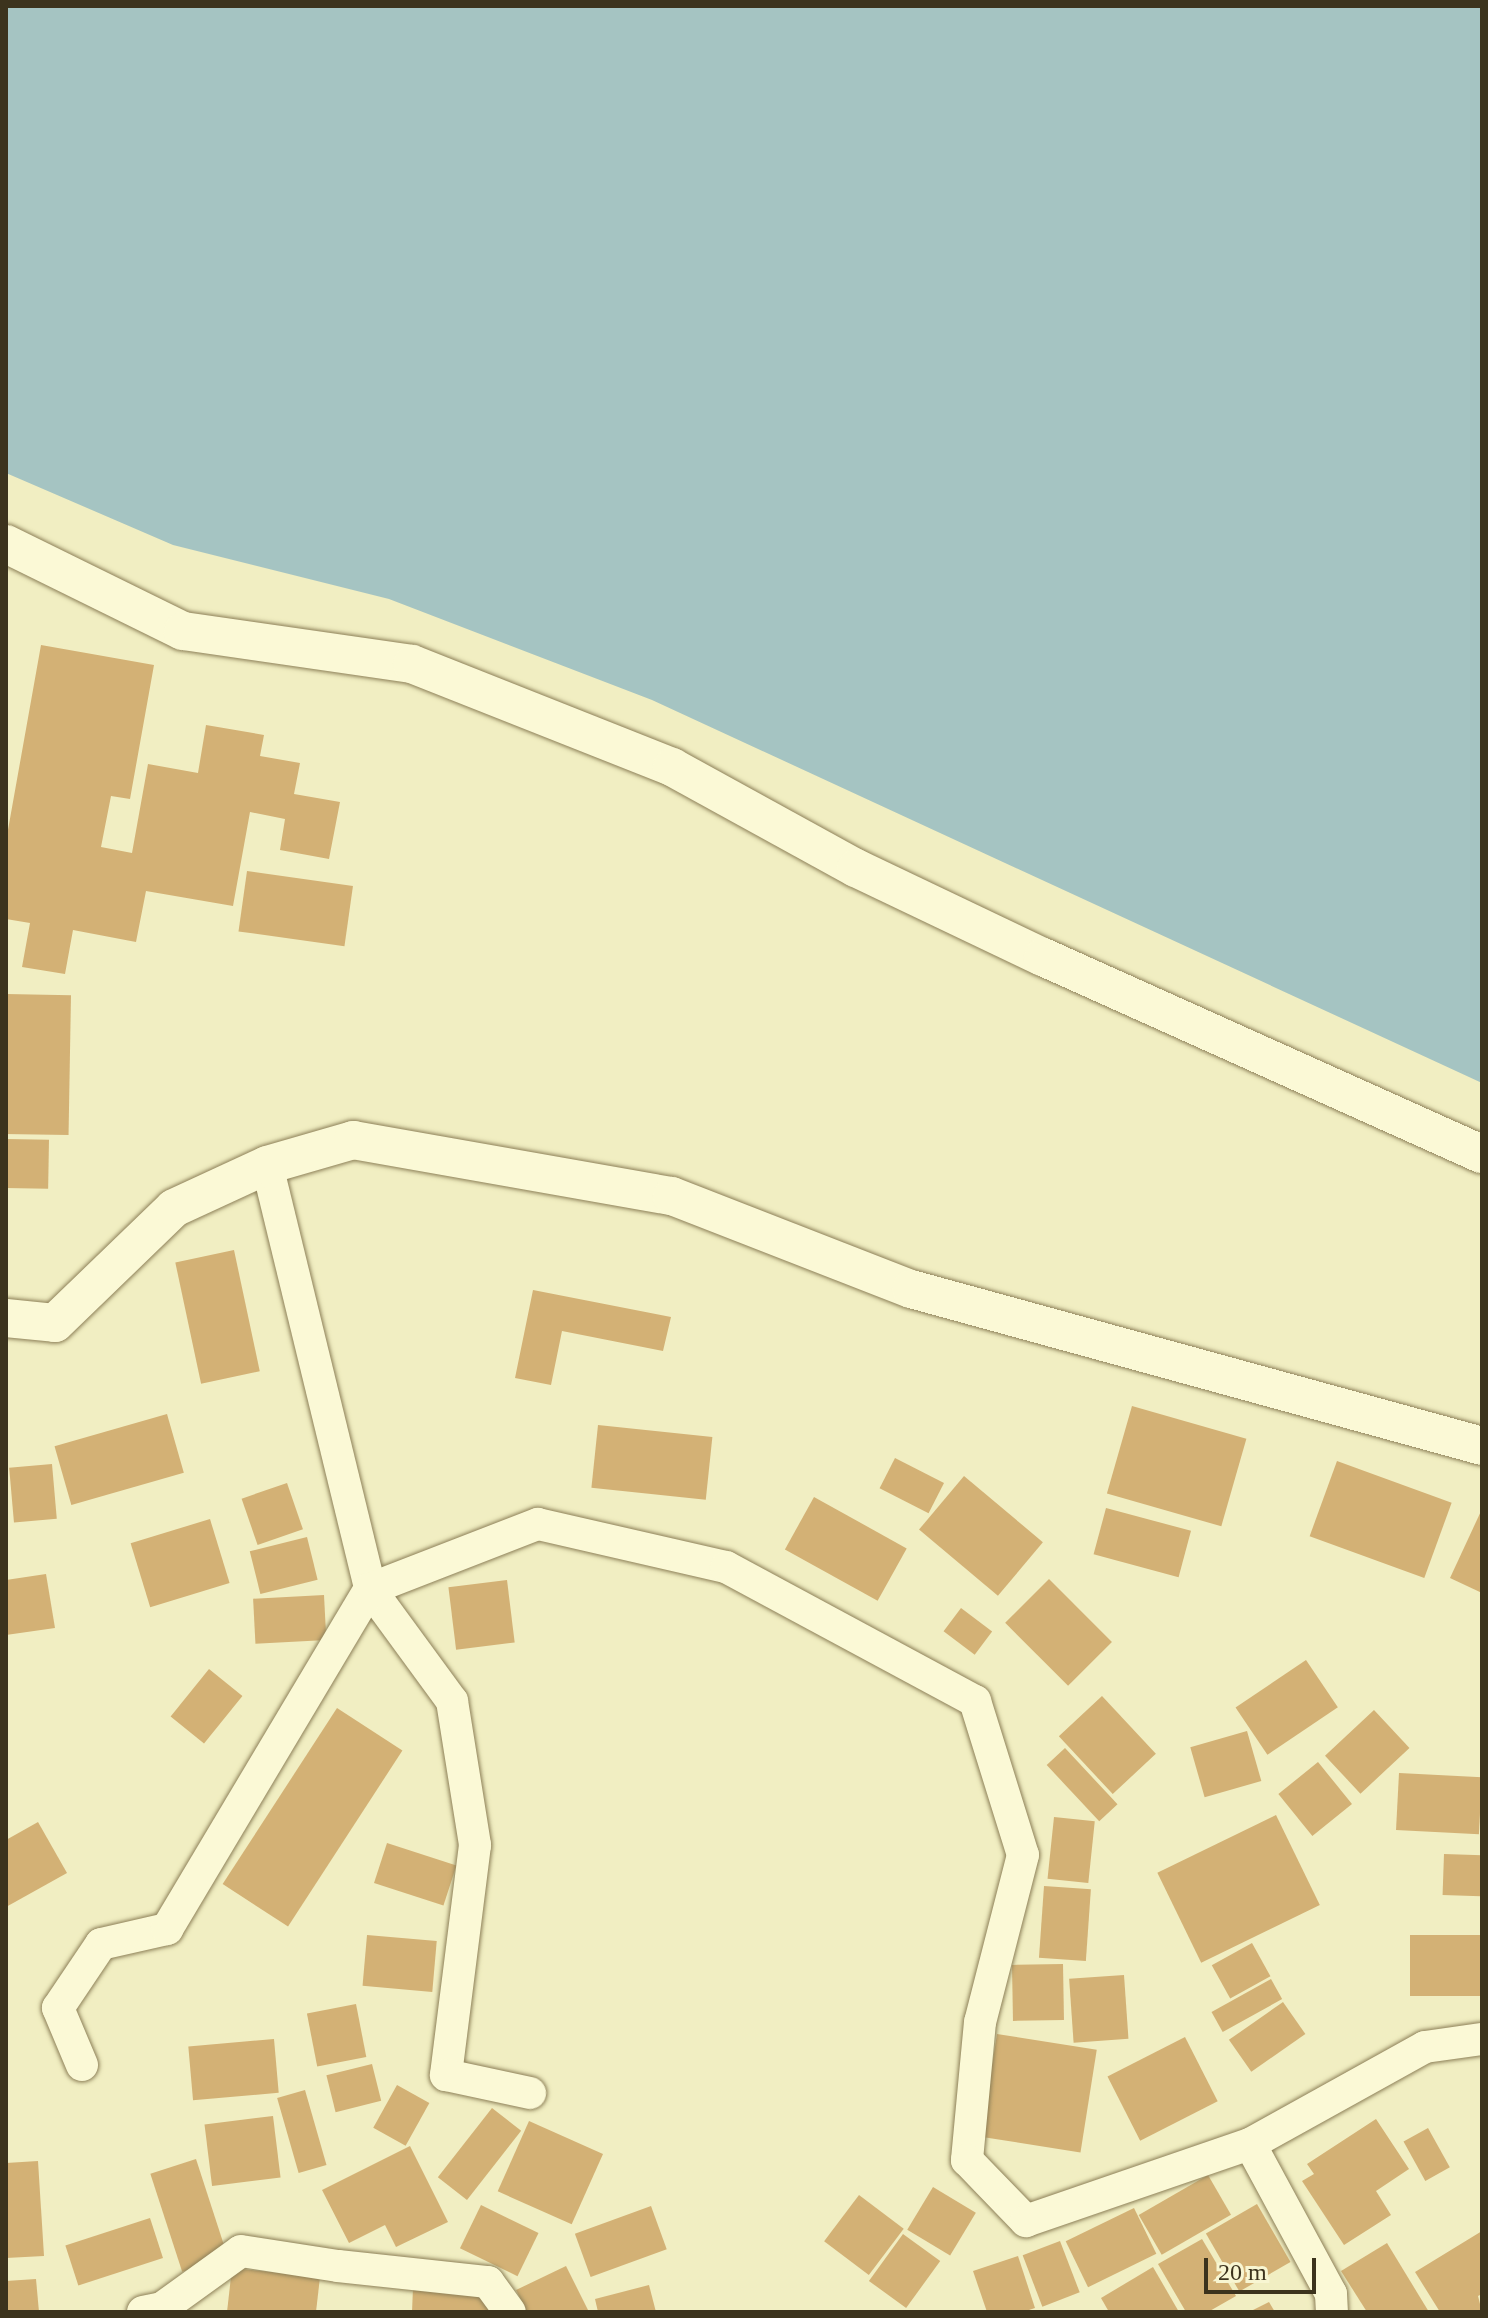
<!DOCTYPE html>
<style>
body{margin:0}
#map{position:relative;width:1488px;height:2318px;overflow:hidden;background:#f1eec2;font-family:Georgia,serif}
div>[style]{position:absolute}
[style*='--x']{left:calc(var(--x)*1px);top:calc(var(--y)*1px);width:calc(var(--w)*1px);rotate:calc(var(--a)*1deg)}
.water>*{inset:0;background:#a5c4c2}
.building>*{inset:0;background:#d3b175;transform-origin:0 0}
.roads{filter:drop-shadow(0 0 2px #8d8058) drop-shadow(0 0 2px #8d8058)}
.minor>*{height:32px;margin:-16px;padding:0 16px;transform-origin:16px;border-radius:16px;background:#fbf9d6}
.tertiary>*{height:38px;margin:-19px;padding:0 19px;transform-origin:19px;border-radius:19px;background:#fbf9d6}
span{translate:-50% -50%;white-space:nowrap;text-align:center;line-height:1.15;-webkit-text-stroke:7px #f8f6d2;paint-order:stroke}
.frame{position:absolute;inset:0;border:8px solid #3c331d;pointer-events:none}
.scale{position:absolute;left:1204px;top:2258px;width:112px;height:36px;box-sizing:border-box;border:4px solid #3c331d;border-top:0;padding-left:10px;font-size:24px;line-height:28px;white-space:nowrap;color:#3c331d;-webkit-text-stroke:6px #f8f6d2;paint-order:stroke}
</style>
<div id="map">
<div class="water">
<div style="clip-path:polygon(6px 6px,1482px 6px,1482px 1083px,652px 700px,389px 599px,173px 545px,6px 473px)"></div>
</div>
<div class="building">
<div style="clip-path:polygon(41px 645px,154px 665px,130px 799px,111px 796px,101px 847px,132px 853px,148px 764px,198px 773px,206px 725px,264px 735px,260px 756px,300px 763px,294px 794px,340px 802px,329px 859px,280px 850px,285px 819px,250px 812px,233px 906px,146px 891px,136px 942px,73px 930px,65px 974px,22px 967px,30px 923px,6px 919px,6px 841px)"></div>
<div style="left:247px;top:871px;width:107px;height:61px;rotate:8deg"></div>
<div style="left:6px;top:994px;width:65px;height:140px;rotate:1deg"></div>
<div style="left:6px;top:1139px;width:43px;height:49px;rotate:1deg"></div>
<div style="left:234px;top:1250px;width:124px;height:60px;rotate:78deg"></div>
<div style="clip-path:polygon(533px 1290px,671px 1317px,663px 1351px,562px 1331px,551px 1385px,515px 1378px)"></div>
<div style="left:1132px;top:1406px;width:119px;height:91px;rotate:16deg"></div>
<div style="left:167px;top:1414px;width:61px;height:117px;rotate:74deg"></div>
<div style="left:598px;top:1425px;width:115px;height:63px;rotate:6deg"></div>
<div style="left:895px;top:1458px;width:55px;height:34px;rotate:27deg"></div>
<div style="left:1337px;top:1461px;width:122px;height:80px;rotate:20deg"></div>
<div style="left:52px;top:1464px;width:55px;height:43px;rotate:85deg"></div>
<div style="left:964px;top:1476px;width:103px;height:70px;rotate:40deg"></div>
<div style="left:287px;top:1483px;width:49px;height:48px;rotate:71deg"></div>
<div style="left:814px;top:1497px;width:106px;height:60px;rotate:29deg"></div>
<div style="left:1106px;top:1508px;width:88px;height:48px;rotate:15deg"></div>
<div style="clip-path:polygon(1482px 1509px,1482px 1593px,1450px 1578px)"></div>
<div style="left:210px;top:1519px;width:67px;height:83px;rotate:73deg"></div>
<div style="left:307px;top:1537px;width:44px;height:59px;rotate:76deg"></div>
<div style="clip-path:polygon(46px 1574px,55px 1628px,6px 1635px,6px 1580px)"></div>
<div style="left:1049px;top:1579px;width:89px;height:62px;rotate:45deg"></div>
<div style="left:507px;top:1580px;width:63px;height:59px;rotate:83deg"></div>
<div style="left:324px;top:1595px;width:45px;height:71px;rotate:87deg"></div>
<div style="left:961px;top:1608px;width:39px;height:29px;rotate:37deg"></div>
<div style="left:1306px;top:1660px;width:57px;height:85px;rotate:56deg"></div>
<div style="left:209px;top:1669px;width:43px;height:61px;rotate:39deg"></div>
<div style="left:1102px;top:1696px;width:79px;height:59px;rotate:47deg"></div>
<div style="left:337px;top:1708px;width:78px;height:210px;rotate:33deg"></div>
<div style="left:1374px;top:1710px;width:52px;height:67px;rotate:47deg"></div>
<div style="left:1247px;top:1731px;width:52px;height:59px;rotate:74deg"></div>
<div style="left:1065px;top:1748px;width:77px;height:25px;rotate:47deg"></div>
<div style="left:1318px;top:1762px;width:54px;height:51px;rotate:51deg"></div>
<div style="left:1399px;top:1773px;width:83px;height:57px;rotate:3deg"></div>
<div style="left:1276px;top:1815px;width:100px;height:132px;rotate:64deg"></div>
<div style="left:1054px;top:1817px;width:41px;height:62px;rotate:6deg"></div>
<div style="clip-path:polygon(38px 1822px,67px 1873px,6px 1907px,6px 1840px)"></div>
<div style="left:387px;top:1843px;width:73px;height:42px;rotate:18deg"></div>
<div style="left:1444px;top:1854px;width:38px;height:41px;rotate:2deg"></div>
<div style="left:1044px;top:1886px;width:47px;height:72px;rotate:4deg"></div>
<div style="left:367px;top:1935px;width:70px;height:51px;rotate:5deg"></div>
<div style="left:1410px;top:1935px;width:72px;height:61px"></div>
<div style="left:1252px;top:1943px;width:38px;height:46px;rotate:61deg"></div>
<div style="left:1063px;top:1964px;width:56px;height:51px;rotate:89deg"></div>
<div style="left:1124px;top:1975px;width:64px;height:55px;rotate:86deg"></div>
<div style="left:1271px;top:1979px;width:23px;height:68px;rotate:61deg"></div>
<div style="left:1283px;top:2002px;width:39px;height:66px;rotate:55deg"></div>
<div style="left:356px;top:2004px;width:54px;height:50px;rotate:79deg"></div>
<div style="left:997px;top:2034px;width:101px;height:104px;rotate:9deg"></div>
<div style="left:1185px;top:2037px;width:72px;height:87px;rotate:63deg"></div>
<div style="left:274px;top:2039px;width:54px;height:86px;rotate:85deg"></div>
<div style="left:372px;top:2064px;width:38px;height:47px;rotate:76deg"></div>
<div style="left:397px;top:2085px;width:37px;height:49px;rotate:29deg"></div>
<div style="left:305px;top:2090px;width:78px;height:29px;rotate:74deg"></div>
<div style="left:492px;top:2108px;width:37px;height:88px;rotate:38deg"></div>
<div style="left:273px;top:2116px;width:62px;height:69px;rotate:83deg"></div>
<div style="clip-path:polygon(1376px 2119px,1409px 2169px,1376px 2191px,1391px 2215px,1344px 2245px,1302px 2181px,1314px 2174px,1307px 2164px)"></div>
<div style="left:529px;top:2121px;width:81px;height:77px;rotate:24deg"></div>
<div style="left:1428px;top:2128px;width:45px;height:28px;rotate:61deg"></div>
<div style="clip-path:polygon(410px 2146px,448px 2222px,396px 2247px,385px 2225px,349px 2243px,322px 2190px)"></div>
<div style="left:196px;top:2159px;width:103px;height:48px;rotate:72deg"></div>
<div style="clip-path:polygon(38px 2161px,44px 2256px,6px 2258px,6px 2163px)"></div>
<div style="left:1208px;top:2175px;width:46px;height:80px;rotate:60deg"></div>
<div style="left:933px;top:2187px;width:50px;height:50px;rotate:31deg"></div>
<div style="left:859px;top:2195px;width:56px;height:58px;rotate:37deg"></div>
<div style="left:1257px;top:2204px;width:67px;height:59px;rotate:60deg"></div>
<div style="left:481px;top:2205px;width:64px;height:48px;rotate:26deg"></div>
<div style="left:651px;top:2206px;width:46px;height:81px;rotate:70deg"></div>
<div style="left:1134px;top:2208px;width:51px;height:76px;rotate:64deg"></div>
<div style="left:150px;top:2218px;width:42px;height:89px;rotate:72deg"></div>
<div style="clip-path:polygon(1482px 2231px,1482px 2294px,1478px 2296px,1482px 2312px,1440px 2312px,1415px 2272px)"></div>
<div style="left:903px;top:2234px;width:46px;height:58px;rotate:36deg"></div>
<div style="clip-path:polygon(1202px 2239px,1236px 2296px,1208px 2312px,1186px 2312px,1158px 2264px)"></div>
<div style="left:1060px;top:2241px;width:55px;height:40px;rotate:69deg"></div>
<div style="clip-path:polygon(1387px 2243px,1429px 2312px,1367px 2312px,1341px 2271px)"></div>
<div style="clip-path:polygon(1018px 2256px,1035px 2308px,1023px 2312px,987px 2312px,973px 2271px)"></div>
<div style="clip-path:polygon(566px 2266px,589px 2312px,527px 2312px,516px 2290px)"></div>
<div style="clip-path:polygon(1153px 2267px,1179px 2312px,1109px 2312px,1101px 2298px)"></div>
<div style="clip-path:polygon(232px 2268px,320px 2277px,316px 2312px,227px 2312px)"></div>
<div style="clip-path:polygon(36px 2279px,39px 2312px,6px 2312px,6px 2281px)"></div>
<div style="clip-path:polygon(649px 2285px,656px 2312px,598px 2312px,595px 2299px)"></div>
<div style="clip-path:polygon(413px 2288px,491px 2292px,490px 2312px,412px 2312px)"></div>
<div style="clip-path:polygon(1269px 2302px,1275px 2312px,1249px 2312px)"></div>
</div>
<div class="roads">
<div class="minor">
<div style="--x:267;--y:1165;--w:436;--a:76.3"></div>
<div style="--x:370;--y:1589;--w:139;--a:53.8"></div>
<div style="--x:452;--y:1701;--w:146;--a:80.9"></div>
<div style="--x:475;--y:1845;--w:232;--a:97.2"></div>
<div style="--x:446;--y:2075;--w:86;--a:12.1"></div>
<div style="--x:82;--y:2065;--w:62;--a:-112.8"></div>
<div style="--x:58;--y:2008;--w:77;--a:-56.1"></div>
<div style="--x:101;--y:1944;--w:68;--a:-12.8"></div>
<div style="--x:167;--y:1929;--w:396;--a:-59.2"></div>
<div style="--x:370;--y:1589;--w:180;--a:-21.2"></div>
<div style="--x:538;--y:1524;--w:193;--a:12.9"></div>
<div style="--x:726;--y:1567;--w:283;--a:28.3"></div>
<div style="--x:975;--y:1701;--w:161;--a:72.7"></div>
<div style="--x:1023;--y:1855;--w:172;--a:104.4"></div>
<div style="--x:980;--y:2022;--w:139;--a:95.4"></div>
<div style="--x:967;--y:2160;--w:85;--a:46"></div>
<div style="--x:1026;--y:2221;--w:237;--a:-19"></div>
<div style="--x:1250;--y:2144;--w:200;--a:-29"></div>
<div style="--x:1425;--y:2047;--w:58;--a:-8"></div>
<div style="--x:1250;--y:2144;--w:170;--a:61.6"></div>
<div style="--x:1331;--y:2294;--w:18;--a:87"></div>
<div style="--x:143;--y:2312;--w:19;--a:-12"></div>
<div style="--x:162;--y:2308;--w:97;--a:-35.8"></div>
<div style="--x:241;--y:2251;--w:98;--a:8.8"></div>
<div style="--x:338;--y:2266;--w:151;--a:6.1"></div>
<div style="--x:488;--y:2282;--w:37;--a:54"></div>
</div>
<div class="tertiary">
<div style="--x:6;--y:544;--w:197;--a:26.2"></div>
<div style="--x:183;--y:631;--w:231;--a:8.2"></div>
<div style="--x:412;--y:664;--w:280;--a:21.6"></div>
<div style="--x:672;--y:767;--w:210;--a:28.8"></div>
<div style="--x:856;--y:868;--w:207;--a:25.5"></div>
<div style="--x:1043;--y:957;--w:481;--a:24.2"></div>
<div style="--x:6;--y:1318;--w:49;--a:5.8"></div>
<div style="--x:55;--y:1323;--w:165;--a:-44"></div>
<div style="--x:174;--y:1208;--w:102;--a:-24.8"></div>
<div style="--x:267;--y:1165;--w:90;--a:-16.2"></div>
<div style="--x:353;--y:1140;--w:324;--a:10"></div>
<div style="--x:672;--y:1196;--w:256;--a:21.3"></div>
<div style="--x:911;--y:1289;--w:592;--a:15.37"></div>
</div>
</div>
<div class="frame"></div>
<div class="scale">20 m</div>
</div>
